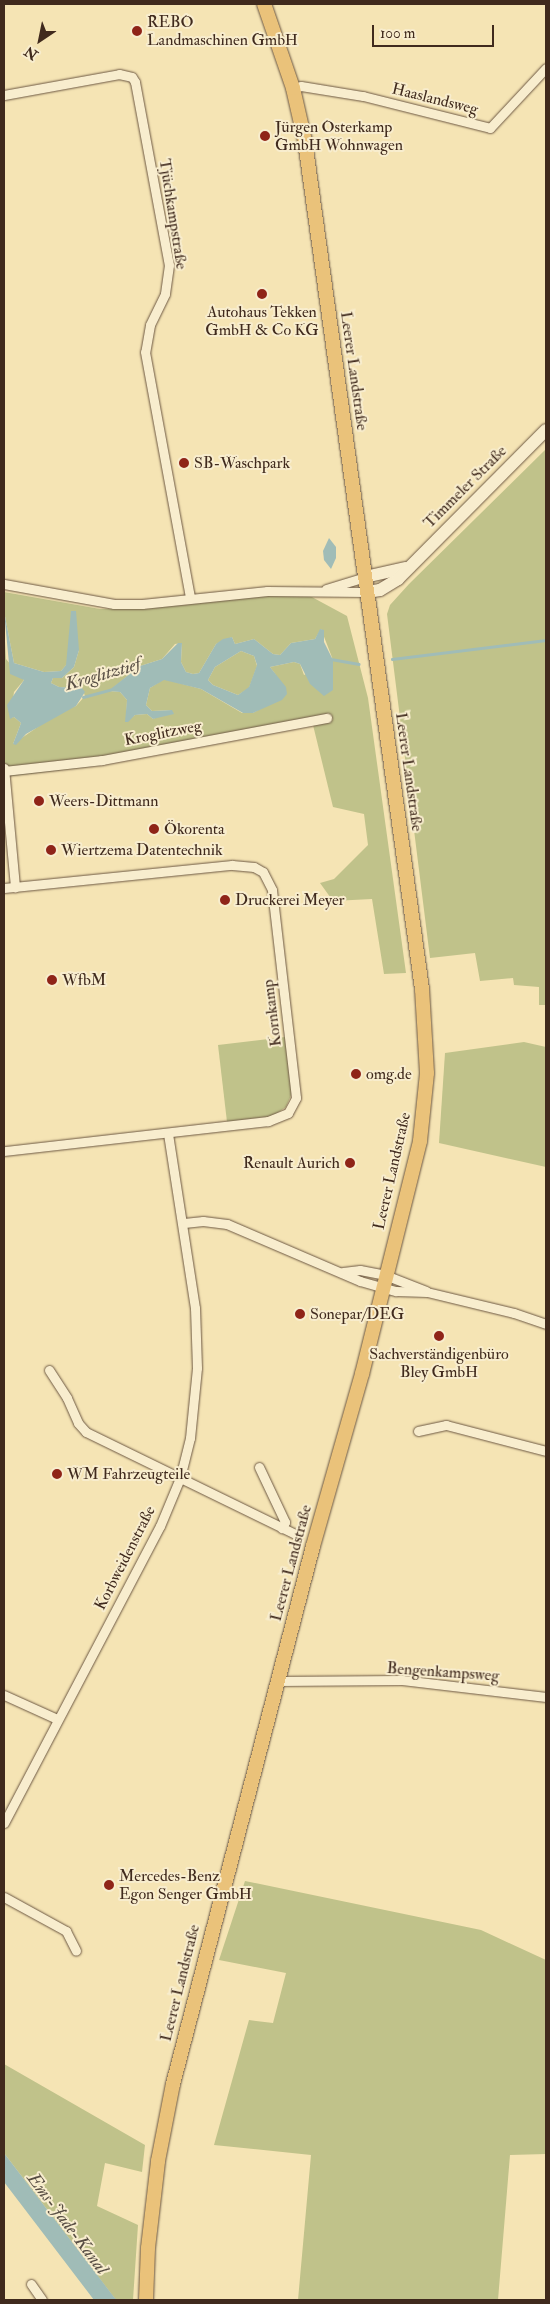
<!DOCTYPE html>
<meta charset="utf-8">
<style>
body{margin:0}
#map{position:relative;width:550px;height:2304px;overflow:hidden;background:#f5e4b4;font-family:"IM FELL Double Pica",serif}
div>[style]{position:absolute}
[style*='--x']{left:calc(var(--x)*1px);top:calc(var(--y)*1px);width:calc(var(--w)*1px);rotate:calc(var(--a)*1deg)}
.green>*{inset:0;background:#c0c28a}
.water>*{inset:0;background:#a0bcb7}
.stream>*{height:2.5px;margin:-1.25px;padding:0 1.25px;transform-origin:1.25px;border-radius:1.25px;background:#a0bcb7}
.roads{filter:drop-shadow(0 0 1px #6d5843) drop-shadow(0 0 1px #6d5843)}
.minor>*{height:9px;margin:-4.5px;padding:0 4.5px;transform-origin:4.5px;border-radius:4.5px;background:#f8edce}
.secondary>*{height:12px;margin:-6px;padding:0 6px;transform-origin:6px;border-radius:6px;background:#f8edce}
.primary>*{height:14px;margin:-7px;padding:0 7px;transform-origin:7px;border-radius:7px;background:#eac27a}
.dots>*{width:14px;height:14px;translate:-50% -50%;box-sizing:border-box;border:2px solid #f8edce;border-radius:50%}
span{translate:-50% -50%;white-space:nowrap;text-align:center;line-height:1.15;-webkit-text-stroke:4px #f8edce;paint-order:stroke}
.poi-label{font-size:16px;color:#402a1d}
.left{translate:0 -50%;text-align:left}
.right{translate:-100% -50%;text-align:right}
.street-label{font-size:16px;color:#402a1d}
.water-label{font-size:18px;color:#584e44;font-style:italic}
.frame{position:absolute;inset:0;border:5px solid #402a1d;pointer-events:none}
.north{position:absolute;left:15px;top:15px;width:50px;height:50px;-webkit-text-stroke:4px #f8edce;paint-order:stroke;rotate:214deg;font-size:14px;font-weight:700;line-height:20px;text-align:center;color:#402a1d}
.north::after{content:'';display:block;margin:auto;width:18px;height:22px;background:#402a1d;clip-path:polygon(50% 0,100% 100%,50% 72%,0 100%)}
.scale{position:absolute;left:372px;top:25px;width:122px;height:22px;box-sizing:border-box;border:2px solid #402a1d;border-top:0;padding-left:6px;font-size:15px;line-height:18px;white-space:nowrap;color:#402a1d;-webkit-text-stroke:4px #f8edce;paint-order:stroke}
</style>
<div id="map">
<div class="green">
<div style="clip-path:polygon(546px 449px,546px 1005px,539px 1005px,539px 987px,514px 985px,513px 978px,480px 981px,475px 953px,430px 958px,387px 614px,390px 605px,409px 584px)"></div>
<div style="clip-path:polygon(evenodd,4px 592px,100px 609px,145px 608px,258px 596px,310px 596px,347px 616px,368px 698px,406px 973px,384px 974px,372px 899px,333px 901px,320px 883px,334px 879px,368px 845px,364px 814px,333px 807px,313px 725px,89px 767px,4px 777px,4px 623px,6px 659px,24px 680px,14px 692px,10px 718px,14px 717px,21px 723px,13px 744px,58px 713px,76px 706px,85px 696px,82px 688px,59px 687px,51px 683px,53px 678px,62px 678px,74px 667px,79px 650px,61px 671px,44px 672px,14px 663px,4px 611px,4px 592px,321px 629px,333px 660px,304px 675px,300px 664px,294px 662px,270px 667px,276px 675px,260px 709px,253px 713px,242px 713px,201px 689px,164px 679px,150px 688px,146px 705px,152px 711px,172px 710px,153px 719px,147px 714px,135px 715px,126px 722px,127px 700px,120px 692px,109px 691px,140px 666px,162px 659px,175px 644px,182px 643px,181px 662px,186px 672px,193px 674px,199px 673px,216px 644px,232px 637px,235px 644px,254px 639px,273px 654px,280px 655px,291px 643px,315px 639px,321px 629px)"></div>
<div style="clip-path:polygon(241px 651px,254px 656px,257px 666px,249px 688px,238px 695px,213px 685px,208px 680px,215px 667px)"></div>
<div style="clip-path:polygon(285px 1037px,292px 1093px,286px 1107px,273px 1116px,227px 1122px,218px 1045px)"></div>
<div style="clip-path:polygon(524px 1042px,546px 1047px,546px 1167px,439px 1143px,445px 1053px)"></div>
<div style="clip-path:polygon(245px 1881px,481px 1930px,546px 1960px,546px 2154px,510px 2155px,498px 2300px,298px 2300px,311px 2155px,214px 2145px,249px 2020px,273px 2023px,286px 1973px,219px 1960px)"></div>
<div style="clip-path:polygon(4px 2064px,145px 2145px,142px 2172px,105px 2163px,97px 2206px,138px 2225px,133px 2300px,116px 2300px,4px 2153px)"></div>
</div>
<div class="water">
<div style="clip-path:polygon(329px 538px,336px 547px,336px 558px,331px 569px,324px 560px,323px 551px)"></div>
<div style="clip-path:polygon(4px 611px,14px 663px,44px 672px,61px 671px,66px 665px,71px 611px,76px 611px,79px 650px,74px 667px,62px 678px,53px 678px,51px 683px,59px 687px,82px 688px,85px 692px,76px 706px,26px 734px,16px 745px,13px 744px,21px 723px,14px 717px,10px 719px,7px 705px,24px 680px,10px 674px)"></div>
<div style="clip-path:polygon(evenodd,320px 629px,324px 630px,324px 642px,333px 660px,333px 690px,324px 696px,310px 684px,300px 664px,294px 662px,270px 667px,286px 687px,287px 694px,282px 700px,253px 713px,243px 713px,201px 689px,164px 680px,150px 688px,146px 705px,152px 711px,172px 710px,174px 714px,153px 719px,147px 714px,135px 715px,128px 722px,125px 722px,127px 700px,120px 692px,108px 691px,140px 666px,162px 659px,178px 643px,182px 643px,181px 662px,186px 672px,193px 674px,199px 673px,216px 644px,223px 639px,232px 637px,235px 644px,254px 639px,273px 654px,280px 655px,291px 643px,315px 639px,320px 629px,241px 651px,254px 656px,257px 665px,249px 687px,238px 695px,213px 685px,208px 680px,215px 667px,241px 651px)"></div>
<div style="clip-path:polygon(4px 2153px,114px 2297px,117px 2300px,94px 2300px,4px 2182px)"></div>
</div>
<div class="stream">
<div style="--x:331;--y:659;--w:28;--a:10"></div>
<div style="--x:392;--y:659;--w:155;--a:-7"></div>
<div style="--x:83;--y:697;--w:28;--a:-15"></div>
</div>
<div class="roads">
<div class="minor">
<div style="--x:293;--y:88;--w:8;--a:-14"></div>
<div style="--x:301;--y:86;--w:63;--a:9.2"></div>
<div style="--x:363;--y:96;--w:131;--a:14.1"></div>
<div style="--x:490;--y:128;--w:82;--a:-47"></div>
<div style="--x:4;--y:95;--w:117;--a:-10.3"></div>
<div style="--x:119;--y:74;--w:13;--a:13"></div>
<div style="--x:132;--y:77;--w:6;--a:59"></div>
<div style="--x:135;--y:82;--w:186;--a:79.5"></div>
<div style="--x:169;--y:265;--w:29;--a:98"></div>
<div style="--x:165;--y:294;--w:34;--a:116"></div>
<div style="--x:150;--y:325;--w:27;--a:100"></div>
<div style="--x:145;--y:352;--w:250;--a:79.6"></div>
<div style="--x:4;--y:584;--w:112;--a:10.3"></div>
<div style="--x:114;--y:604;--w:28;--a:0"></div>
<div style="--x:142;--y:604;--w:126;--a:-5.9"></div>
<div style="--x:267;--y:591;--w:100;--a:0.6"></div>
<div style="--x:326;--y:589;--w:41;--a:-17.1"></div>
<div style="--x:4;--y:768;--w:120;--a:84.7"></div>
<div style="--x:4;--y:771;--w:99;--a:-6.4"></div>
<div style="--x:102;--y:760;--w:229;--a:-10.6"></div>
<div style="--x:4;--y:888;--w:229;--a:-5.8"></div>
<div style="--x:232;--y:865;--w:22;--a:5"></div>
<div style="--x:254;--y:867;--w:10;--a:29"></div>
<div style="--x:263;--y:872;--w:20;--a:63"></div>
<div style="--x:272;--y:890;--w:209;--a:83.4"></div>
<div style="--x:296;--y:1098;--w:17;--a:118"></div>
<div style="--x:288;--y:1113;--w:22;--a:158"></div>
<div style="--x:268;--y:1121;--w:266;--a:173.5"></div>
<div style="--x:184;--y:1223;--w:19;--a:-6"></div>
<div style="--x:203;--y:1221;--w:24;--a:7"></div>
<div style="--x:227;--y:1224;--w:145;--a:23.2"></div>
<div style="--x:360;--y:1281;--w:37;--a:16"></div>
<div style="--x:396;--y:1291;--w:31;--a:2"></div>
<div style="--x:427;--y:1292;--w:89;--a:13.6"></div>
<div style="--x:514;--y:1313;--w:34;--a:19"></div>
<div style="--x:343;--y:1272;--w:17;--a:-7"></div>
<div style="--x:360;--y:1270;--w:25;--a:11"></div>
<div style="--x:385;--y:1275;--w:44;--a:21.3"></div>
<div style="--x:49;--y:1370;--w:33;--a:57"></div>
<div style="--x:67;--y:1398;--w:27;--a:66"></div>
<div style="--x:78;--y:1423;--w:12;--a:48"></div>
<div style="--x:86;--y:1432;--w:235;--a:26"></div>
<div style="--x:418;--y:1431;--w:29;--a:-12"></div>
<div style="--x:446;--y:1425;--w:103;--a:14.6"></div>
<div style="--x:259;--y:1467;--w:61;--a:64.7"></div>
<div style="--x:285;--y:1522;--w:7;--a:117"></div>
<div style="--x:278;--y:1681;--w:124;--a:-0.5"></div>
<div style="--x:402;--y:1680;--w:145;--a:6.7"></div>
<div style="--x:4;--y:1695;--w:58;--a:24.4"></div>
<div style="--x:4;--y:1823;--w:335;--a:-62.3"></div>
<div style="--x:160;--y:1526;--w:52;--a:-67.4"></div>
<div style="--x:180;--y:1478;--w:41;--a:-76"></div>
<div style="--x:190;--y:1438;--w:70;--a:-84.3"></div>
<div style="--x:197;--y:1368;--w:60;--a:-91.9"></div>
<div style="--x:195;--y:1308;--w:176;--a:-98.8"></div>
<div style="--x:4;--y:1897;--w:71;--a:28.7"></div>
<div style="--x:66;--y:1931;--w:22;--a:63"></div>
<div style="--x:31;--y:2284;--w:19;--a:55"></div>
</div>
<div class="secondary">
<div style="--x:365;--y:577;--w:41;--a:-12.7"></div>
<div style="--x:367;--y:592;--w:13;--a:-9"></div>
<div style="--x:380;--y:590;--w:21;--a:-31"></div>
<div style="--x:398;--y:579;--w:210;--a:-45.2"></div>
</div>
<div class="primary">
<div style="--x:146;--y:2300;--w:52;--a:-87.8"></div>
<div style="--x:148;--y:2248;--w:88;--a:-83.4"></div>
<div style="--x:158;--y:2161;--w:78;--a:-79"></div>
<div style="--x:173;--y:2084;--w:556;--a:-75.41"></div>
<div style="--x:313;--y:1546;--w:179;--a:-74.1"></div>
<div style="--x:362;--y:1374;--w:240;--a:-76"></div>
<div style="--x:420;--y:1141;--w:68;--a:-84.1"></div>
<div style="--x:427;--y:1073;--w:84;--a:-93.4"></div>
<div style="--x:422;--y:989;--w:856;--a:-97.86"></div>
<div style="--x:305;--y:141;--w:54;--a:-102.8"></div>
<div style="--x:293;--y:88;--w:89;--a:-109"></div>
</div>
</div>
<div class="dots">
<div style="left:137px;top:31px;background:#8f2418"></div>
<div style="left:265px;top:136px;background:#8f2418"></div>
<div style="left:262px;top:294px;background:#8f2418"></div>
<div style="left:184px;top:463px;background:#8f2418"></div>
<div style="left:39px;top:801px;background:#8f2418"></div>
<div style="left:154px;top:829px;background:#8f2418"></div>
<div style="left:51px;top:850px;background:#8f2418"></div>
<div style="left:225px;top:900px;background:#8f2418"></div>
<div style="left:52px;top:980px;background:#8f2418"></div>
<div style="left:356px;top:1074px;background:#8f2418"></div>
<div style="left:350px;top:1163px;background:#8f2418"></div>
<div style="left:300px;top:1314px;background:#8f2418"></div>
<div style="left:439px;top:1336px;background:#8f2418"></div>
<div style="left:57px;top:1474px;background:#8f2418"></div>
<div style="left:109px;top:1885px;background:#8f2418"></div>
</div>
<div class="poi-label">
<span class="left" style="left:147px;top:31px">REBO<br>Landmaschinen GmbH</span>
<span class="left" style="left:275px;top:136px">Jürgen Osterkamp<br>GmbH Wohnwagen</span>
<span style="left:262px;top:321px">Autohaus Tekken<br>GmbH &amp; Co KG</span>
<span class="left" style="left:194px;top:463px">SB-Waschpark</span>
<span class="left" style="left:49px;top:801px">Weers-Dittmann</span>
<span class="left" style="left:164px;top:829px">Ökorenta</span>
<span class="left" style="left:61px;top:850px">Wiertzema Datentechnik</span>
<span class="left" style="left:235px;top:900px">Druckerei Meyer</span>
<span class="left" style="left:62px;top:980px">WfbM</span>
<span class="left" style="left:366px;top:1074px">omg.de</span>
<span class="right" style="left:340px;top:1163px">Renault Aurich</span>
<span class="left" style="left:310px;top:1314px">Sonepar/DEG</span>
<span style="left:439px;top:1363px">Sachverständigenbüro<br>Bley GmbH</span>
<span class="left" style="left:67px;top:1474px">WM Fahrzeugteile</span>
<span class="left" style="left:119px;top:1885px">Mercedes-Benz<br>Egon Senger GmbH</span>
</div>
<div class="street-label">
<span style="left:435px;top:99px;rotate:14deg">Haaslandsweg</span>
<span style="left:173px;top:214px;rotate:81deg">Tjüchkampstraße</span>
<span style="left:354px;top:371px;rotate:82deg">Leerer Landstraße</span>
<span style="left:465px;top:487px;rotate:-45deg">Timmeler Straße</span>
<span style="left:163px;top:733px;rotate:-11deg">Kroglitzweg</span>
<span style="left:409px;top:772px;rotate:82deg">Leerer Landstraße</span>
<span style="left:272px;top:1013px;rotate:-97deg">Kornkamp</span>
<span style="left:392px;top:1171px;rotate:-77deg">Leerer Landstraße</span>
<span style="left:125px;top:1558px;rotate:-63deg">Korbweidenstraße</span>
<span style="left:291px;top:1563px;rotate:-75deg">Leerer Landstraße</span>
<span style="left:443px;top:1672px;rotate:4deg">Bengenkampsweg</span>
<span style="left:180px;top:1983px;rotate:-76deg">Leerer Landstraße</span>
</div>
<div class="water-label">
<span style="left:103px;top:675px;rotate:-16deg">Kroglitztief</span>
<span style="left:67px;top:2224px;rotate:53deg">Ems-Jade-Kanal</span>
</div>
<div class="frame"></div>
<div class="north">N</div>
<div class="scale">100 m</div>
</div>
